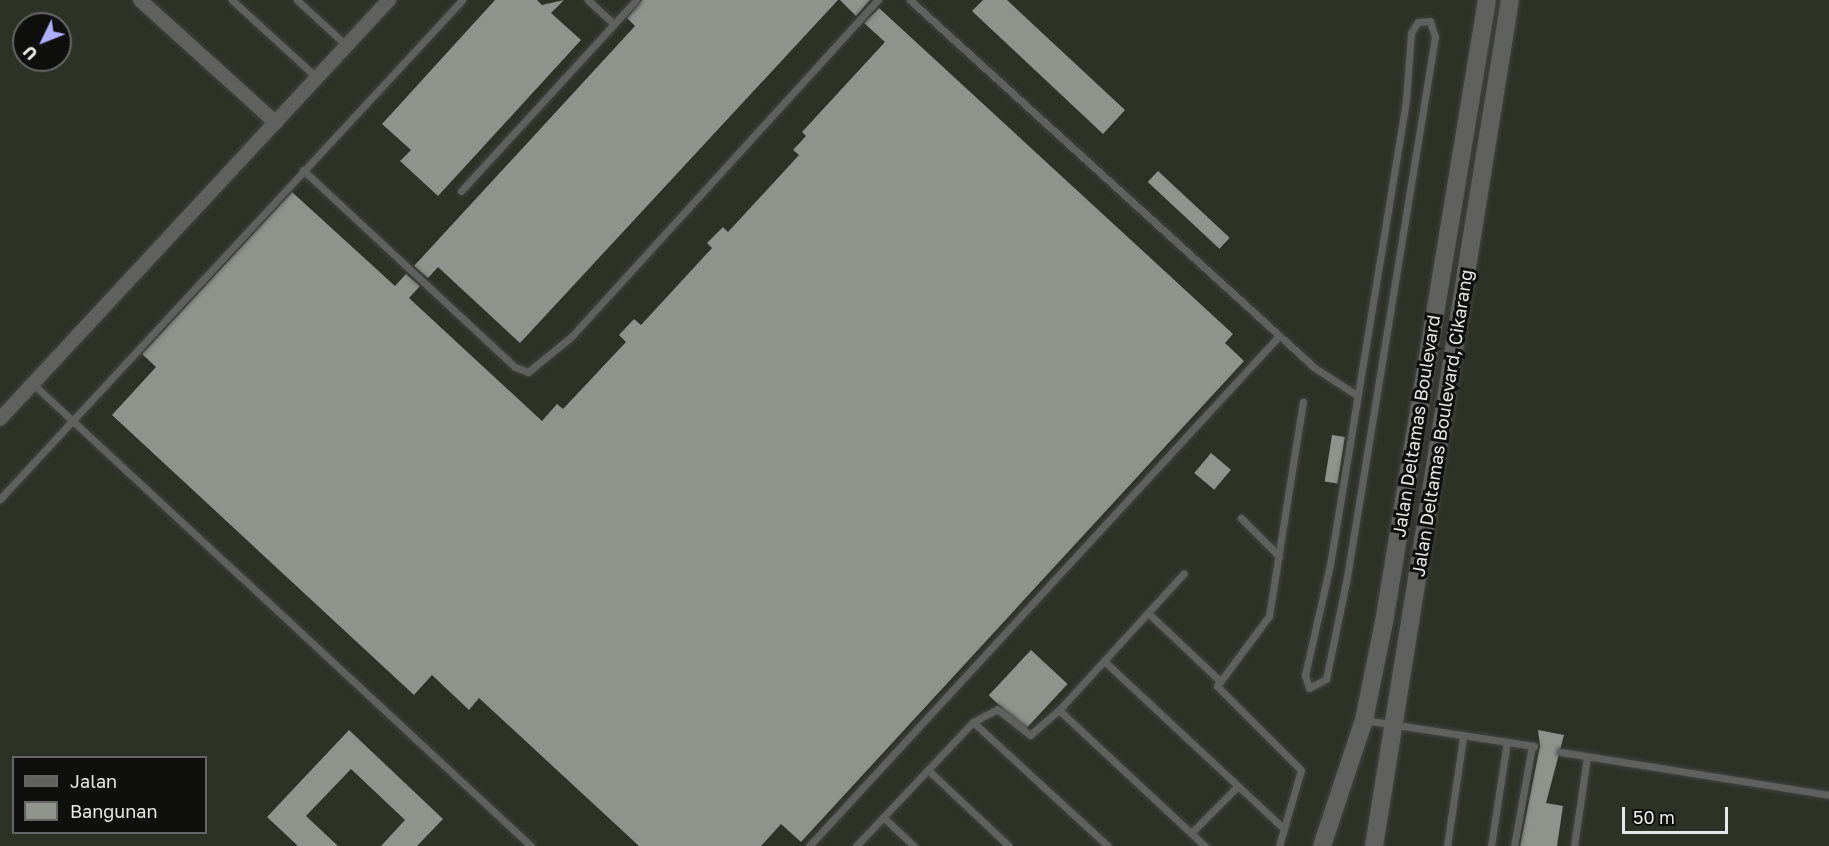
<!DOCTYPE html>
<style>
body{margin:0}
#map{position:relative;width:1829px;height:846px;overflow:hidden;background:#252722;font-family:"Golos Text",sans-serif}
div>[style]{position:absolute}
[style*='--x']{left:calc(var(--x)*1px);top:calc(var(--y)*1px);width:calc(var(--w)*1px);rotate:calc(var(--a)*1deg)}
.built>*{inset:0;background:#2e3126}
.building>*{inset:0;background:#90928c;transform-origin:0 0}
.roads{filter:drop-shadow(0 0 2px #424440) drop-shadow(0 0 2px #424440)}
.lane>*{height:7px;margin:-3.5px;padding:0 3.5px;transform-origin:3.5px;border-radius:3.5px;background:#60615c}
.street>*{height:14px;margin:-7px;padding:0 7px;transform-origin:7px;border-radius:7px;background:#60615c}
.secondary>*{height:18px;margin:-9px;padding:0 9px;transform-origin:9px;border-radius:9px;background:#60615c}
span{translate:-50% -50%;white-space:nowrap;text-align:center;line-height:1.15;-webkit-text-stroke:6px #0f0f0d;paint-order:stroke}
.street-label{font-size:18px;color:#e7e8e5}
.legend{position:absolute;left:12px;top:756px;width:195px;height:78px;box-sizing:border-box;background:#0f0f0d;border:2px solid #656663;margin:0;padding:8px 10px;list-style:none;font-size:18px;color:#e7e8e5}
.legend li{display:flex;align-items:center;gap:12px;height:30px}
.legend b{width:30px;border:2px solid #656663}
.north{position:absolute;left:12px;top:12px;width:60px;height:60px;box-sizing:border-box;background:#0f0f0d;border:2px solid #656663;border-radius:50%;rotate:227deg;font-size:16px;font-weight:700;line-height:24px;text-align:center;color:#e7e8e5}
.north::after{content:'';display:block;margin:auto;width:21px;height:27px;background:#adaffb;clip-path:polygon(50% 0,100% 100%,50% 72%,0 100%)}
.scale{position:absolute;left:1622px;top:807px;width:106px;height:27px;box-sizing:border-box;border:3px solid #e7e8e5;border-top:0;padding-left:8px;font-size:18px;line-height:21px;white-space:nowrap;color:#e7e8e5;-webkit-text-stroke:4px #0f0f0d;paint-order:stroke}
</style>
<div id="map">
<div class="built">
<div style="clip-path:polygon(evenodd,0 0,1829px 0,1829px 846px,0 846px,0 0,24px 24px,60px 24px,60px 60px,24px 60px,24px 24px,0 0,14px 758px,206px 758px,206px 832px,14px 832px,14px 758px)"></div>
</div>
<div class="building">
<div style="clip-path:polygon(495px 0,537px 0,542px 5px,564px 0,551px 13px,581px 40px,438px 196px,400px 161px,411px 150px,382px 124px)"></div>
<div style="clip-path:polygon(642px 0,838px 0,520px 343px,438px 267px,428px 278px,414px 266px,635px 26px,627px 18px)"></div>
<div style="clip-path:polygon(840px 0,870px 0,856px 16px)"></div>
<div style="clip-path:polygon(983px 0,1007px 0,1125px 110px,1103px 134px,972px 11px)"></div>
<div style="clip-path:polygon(879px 8px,1233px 334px,1225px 343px,1244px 361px,801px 842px,781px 824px,761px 846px,639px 846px,479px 698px,469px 710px,432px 675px,414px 695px,112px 415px,156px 367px,142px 354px,292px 192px,395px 286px,406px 274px,420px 286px,409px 298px,542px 421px,557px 404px,563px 409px,626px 342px,619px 335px,634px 319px,641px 325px,712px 248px,707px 243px,723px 227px,728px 232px,799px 155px,793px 150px,806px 136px,802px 132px,885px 42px,864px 23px)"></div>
<div style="left:1158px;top:171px;width:98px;height:15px;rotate:43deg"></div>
<div style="left:1332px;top:435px;width:13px;height:47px;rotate:9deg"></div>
<div style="left:1211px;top:453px;width:26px;height:26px;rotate:40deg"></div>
<div style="left:1031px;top:650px;width:50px;height:62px;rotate:43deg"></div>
<div style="clip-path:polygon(349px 730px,443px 819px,417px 846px,381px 846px,405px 820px,351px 769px,306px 816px,338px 846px,298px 846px,267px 817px)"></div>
<div style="clip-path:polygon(1538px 730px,1564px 735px,1546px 803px,1563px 806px,1557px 846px,1520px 846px,1540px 746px)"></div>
</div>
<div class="roads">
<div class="lane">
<div style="--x:232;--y:0;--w:115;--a:42.5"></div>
<div style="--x:297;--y:0;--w:68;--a:42.6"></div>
<div style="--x:588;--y:0;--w:35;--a:43"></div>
<div style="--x:910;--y:0;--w:547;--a:42.26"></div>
<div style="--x:1315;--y:368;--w:48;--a:33"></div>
<div style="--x:1430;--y:21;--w:17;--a:73"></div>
<div style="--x:1435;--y:37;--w:547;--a:99.26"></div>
<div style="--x:1347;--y:577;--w:104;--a:101.6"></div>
<div style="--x:1326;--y:679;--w:19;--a:152"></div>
<div style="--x:1309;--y:688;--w:14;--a:-107"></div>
<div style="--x:1305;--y:675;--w:113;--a:-77.2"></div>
<div style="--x:1330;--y:565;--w:471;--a:-80.7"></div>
<div style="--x:1406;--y:100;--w:67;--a:-85.7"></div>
<div style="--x:1411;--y:33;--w:13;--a:-58"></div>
<div style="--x:1418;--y:22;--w:12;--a:-5"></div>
<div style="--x:303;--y:170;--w:289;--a:42.9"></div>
<div style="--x:515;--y:367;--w:14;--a:21"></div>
<div style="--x:528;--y:372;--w:55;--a:-39.1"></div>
<div style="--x:571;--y:337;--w:456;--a:-47.7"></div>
<div style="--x:461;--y:191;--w:259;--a:-47.5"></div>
<div style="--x:34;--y:385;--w:678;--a:42.85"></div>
<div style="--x:0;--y:499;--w:680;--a:-47.2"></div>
<div style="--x:1241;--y:518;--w:54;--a:45"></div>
<div style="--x:1148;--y:613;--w:96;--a:43.3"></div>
<div style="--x:1104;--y:661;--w:246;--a:43"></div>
<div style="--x:1059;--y:710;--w:185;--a:-47.6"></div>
<div style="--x:1364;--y:720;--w:172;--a:8.7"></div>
<div style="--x:973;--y:722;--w:183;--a:42.6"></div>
<div style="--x:1561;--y:752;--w:271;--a:9.1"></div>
<div style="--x:928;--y:770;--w:111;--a:43.2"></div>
<div style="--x:883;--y:817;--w:42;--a:43.1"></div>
<div style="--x:1191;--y:833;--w:66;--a:-45"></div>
<div style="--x:809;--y:846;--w:694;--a:-47.34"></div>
<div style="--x:856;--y:846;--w:170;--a:-46.7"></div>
<div style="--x:973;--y:722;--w:27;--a:-28"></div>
<div style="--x:997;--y:709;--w:42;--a:38.2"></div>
<div style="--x:1030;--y:735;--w:38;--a:-41"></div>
<div style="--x:1059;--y:710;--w:200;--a:43"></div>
<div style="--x:1279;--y:846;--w:79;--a:-73.9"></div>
<div style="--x:1301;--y:770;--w:119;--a:-135"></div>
<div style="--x:1217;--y:686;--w:87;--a:-53.4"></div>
<div style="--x:1269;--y:616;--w:217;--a:-81"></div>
<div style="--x:1447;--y:846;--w:110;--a:-81.6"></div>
<div style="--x:1491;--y:846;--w:105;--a:-81.3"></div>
<div style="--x:1514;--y:846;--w:102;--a:-79.8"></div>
<div style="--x:1574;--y:846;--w:90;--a:-81.7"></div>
</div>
<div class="street">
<div style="--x:140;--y:0;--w:183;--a:42.1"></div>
<div style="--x:0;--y:419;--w:572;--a:-47.13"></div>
</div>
<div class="secondary">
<div style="--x:1322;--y:846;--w:133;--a:-71.6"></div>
<div style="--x:1364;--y:720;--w:100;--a:-78.5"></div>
<div style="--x:1384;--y:622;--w:630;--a:-80.6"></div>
<div style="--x:1374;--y:846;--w:857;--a:-80.87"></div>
</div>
</div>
<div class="street-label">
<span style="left:1442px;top:423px;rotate:-81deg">Jalan Deltamas Boulevard, Cikarang</span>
<span style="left:1416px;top:426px;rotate:-81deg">Jalan Deltamas Boulevard</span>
</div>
<ul class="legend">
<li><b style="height:8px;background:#60615c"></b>Jalan</li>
<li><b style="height:16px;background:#90928c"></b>Bangunan</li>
</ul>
<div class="north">U</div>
<div class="scale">50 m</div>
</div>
